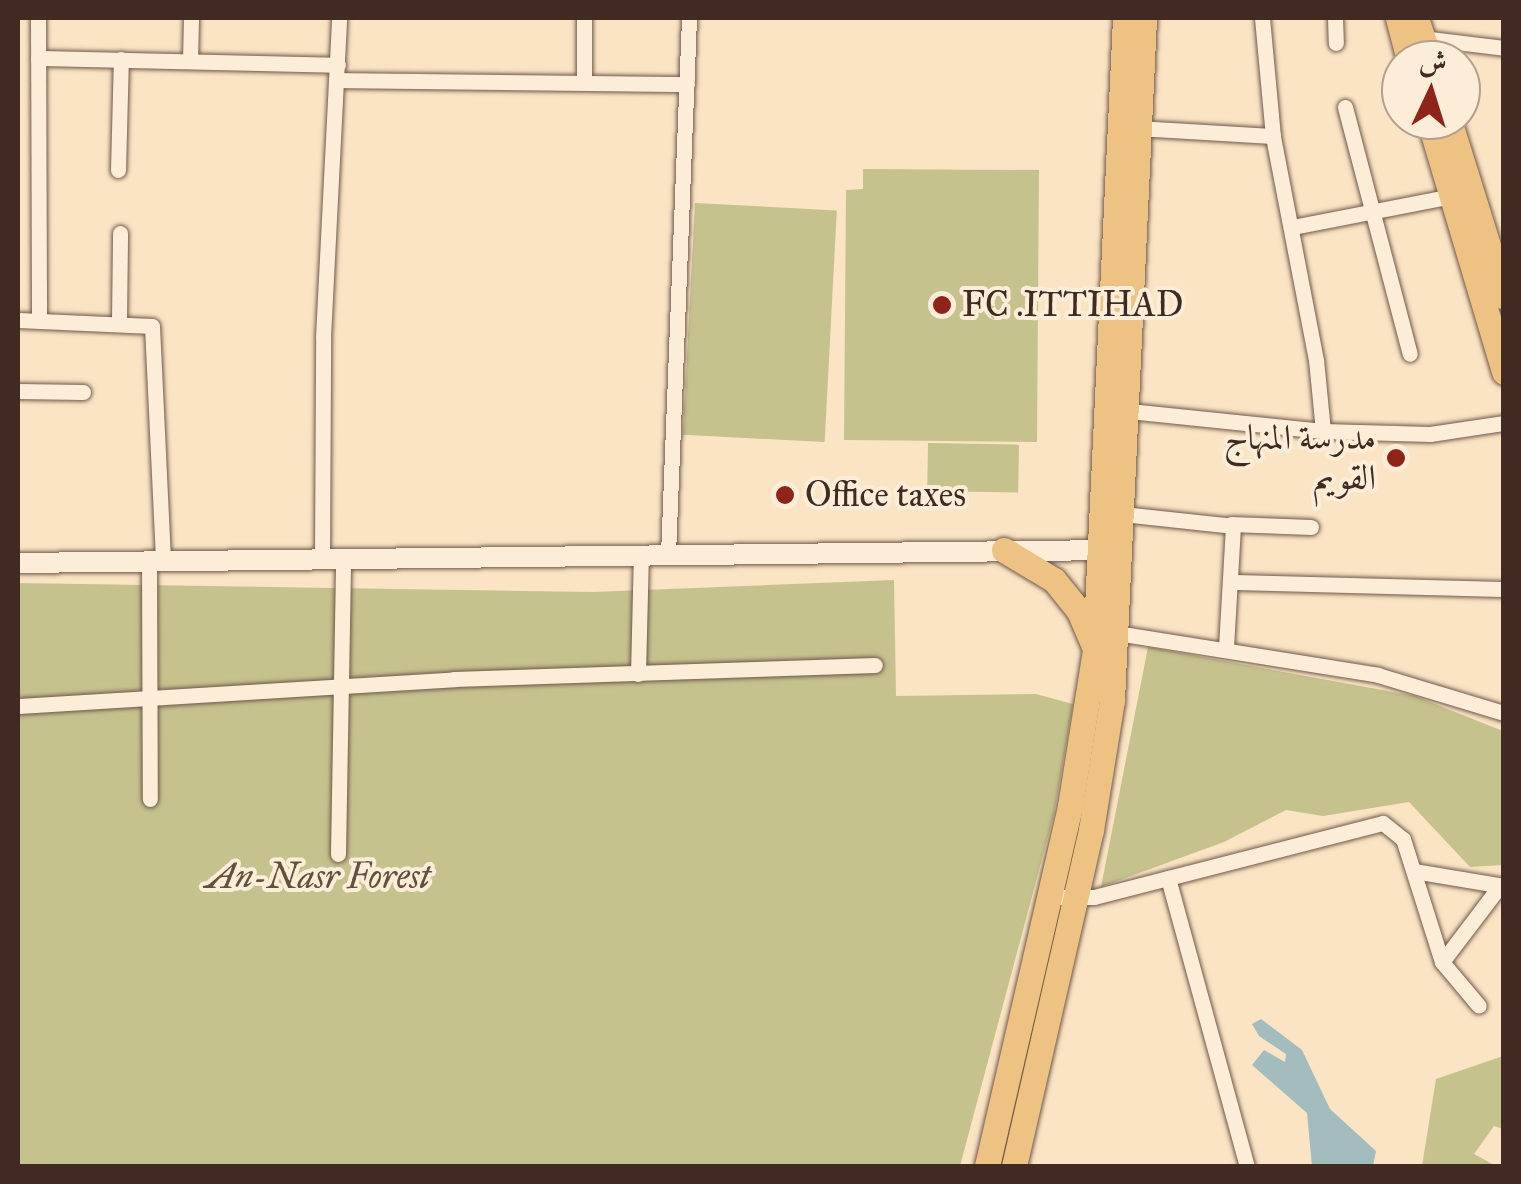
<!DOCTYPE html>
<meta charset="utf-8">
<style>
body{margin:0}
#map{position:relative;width:1521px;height:1184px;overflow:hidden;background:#fae4c3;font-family:"IM FELL Great Primer",Amiri,serif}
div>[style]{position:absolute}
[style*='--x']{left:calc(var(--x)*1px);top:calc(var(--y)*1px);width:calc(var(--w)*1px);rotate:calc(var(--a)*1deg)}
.green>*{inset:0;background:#c6c28e;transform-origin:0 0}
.water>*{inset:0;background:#a3bcbe}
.roads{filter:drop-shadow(0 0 2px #6f584a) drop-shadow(0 0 2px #6f584a)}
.minor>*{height:15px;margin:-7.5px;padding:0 7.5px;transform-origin:7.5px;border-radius:7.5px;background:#fcedd8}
.tertiary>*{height:20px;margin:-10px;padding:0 10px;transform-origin:10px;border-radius:10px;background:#fcedd8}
.primary>*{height:25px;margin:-12.5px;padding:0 12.5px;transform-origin:12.5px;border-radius:12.5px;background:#edc282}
.trunk>*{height:25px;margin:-12.5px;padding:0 12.5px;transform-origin:12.5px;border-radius:12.5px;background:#edc282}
.dots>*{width:28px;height:28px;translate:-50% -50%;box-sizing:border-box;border:5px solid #fcedd8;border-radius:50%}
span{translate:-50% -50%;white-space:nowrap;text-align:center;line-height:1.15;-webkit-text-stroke:8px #fcedd8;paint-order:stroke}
.poi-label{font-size:35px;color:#412a21}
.left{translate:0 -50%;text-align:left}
.right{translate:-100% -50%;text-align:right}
.park-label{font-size:35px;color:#62503c;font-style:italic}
.frame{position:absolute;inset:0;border:20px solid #412a21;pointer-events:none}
.north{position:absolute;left:1381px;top:40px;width:100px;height:100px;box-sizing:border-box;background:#fcedd8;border:2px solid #b19f8f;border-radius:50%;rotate:4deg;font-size:28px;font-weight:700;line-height:40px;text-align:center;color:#412a21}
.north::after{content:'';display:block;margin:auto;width:35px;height:45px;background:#8f2418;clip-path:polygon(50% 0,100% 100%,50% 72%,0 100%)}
</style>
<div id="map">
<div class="green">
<div style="clip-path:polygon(863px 169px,1039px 170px,1037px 442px,844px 440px,846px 190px,863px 189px)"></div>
<div style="left:695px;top:203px;width:142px;height:232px;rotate:3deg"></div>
<div style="left:928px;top:443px;width:91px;height:48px;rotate:1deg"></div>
<div style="clip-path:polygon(894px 580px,896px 696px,1036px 694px,1073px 704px,1054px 814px,960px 1166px,18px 1166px,18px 583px,593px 592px)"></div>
<div style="clip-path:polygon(1148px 647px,1415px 696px,1503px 731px,1503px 865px,1470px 867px,1409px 802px,1323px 816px,1286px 810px,1224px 842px,1101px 887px)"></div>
<div style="clip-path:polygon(1503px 1056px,1503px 1129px,1494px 1126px,1474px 1154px,1496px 1166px,1422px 1166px,1436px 1079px)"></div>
</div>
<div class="water">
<div style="clip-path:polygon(1261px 1019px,1302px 1050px,1330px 1109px,1376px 1151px,1373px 1166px,1312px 1166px,1307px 1113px,1252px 1065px,1264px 1050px,1285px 1062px,1286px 1054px,1259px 1036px,1252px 1024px)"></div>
</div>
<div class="roads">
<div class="minor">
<div style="--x:38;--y:18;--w:301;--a:89.8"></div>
<div style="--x:1262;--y:18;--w:119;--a:84.7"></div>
<div style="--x:1335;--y:18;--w:25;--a:88"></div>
<div style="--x:1423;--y:38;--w:82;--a:7"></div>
<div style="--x:38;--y:58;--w:300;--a:1.3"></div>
<div style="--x:190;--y:60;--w:42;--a:-88.6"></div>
<div style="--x:338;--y:80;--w:349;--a:0.7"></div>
<div style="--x:584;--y:82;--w:64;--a:-90"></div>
<div style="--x:1345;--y:107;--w:255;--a:75.3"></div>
<div style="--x:118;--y:170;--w:111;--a:-88.5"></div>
<div style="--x:1293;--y:227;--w:163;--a:-11"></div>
<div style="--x:18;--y:320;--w:134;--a:2.6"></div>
<div style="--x:152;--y:326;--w:234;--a:87.3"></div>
<div style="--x:119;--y:321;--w:88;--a:-89.3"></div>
<div style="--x:18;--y:391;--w:65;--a:0.9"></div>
<div style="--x:1129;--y:411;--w:195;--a:5.9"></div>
<div style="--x:1323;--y:431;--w:71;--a:-95.6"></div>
<div style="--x:1316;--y:360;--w:228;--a:-100.9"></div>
<div style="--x:1273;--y:136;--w:133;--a:-176.6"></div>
<div style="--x:1323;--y:431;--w:107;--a:1.6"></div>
<div style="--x:1430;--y:434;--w:75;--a:-8.5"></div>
<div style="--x:1123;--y:514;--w:111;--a:6.2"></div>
<div style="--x:1233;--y:526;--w:122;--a:93.3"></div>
<div style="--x:1231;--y:524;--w:80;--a:2.1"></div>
<div style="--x:668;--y:555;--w:537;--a:-87.76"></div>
<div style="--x:322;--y:559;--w:222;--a:-89.7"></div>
<div style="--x:323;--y:337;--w:319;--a:-87.1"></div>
<div style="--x:149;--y:561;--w:238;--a:89.8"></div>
<div style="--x:1233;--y:582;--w:271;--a:1.5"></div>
<div style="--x:1117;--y:633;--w:264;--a:9.1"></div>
<div style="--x:1378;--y:675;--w:132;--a:16.8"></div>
<div style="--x:638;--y:674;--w:119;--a:-88.6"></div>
<div style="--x:18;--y:706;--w:437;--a:-3.5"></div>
<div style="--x:454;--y:679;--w:421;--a:-1.9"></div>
<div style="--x:338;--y:854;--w:296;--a:-89"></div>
<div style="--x:1414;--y:871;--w:91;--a:9.5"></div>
<div style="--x:1168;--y:878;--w:299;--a:74.7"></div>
<div style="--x:1050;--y:897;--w:44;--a:0"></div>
<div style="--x:1094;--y:897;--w:298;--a:-14.4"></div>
<div style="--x:1383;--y:823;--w:26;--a:39"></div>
<div style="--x:1403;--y:839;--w:129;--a:72.4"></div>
<div style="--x:1442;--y:962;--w:57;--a:49.9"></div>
<div style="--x:1442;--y:962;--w:94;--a:-52.8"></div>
</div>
<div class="tertiary">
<div style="--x:18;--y:563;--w:1096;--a:-0.68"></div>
</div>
<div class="primary">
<div style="--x:1004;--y:550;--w:58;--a:31"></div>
<div style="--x:1054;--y:580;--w:40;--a:51"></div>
<div style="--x:1079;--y:611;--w:36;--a:67"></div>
<div style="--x:987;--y:1166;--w:369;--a:-77"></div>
<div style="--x:1070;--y:806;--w:158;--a:-80.9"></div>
<div style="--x:1095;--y:650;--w:633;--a:-87.28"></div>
<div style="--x:1014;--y:1166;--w:345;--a:-77.1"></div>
<div style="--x:1091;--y:830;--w:132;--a:-80.8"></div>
<div style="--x:1112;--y:700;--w:683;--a:-87.31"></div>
</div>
<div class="trunk">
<div style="--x:1398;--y:18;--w:43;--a:75.3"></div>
<div style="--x:1416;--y:18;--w:44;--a:71.6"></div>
<div style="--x:1429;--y:120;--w:263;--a:73.4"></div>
<div style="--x:1449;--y:120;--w:185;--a:72.7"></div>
</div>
</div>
<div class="dots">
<div style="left:942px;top:305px;background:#8f2418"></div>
<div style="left:1396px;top:458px;background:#8f2418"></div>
<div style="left:785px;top:495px;background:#8f2418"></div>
</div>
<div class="poi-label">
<span class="left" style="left:962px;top:305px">FC .ITTIHAD</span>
<span class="right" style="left:1376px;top:458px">مدرسة المنهاج<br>القويم</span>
<span class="left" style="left:805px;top:495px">Office taxes</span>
</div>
<div class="park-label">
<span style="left:318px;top:877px">An-Nasr Forest</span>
</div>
<div class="frame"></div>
<div class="north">ش</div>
</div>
